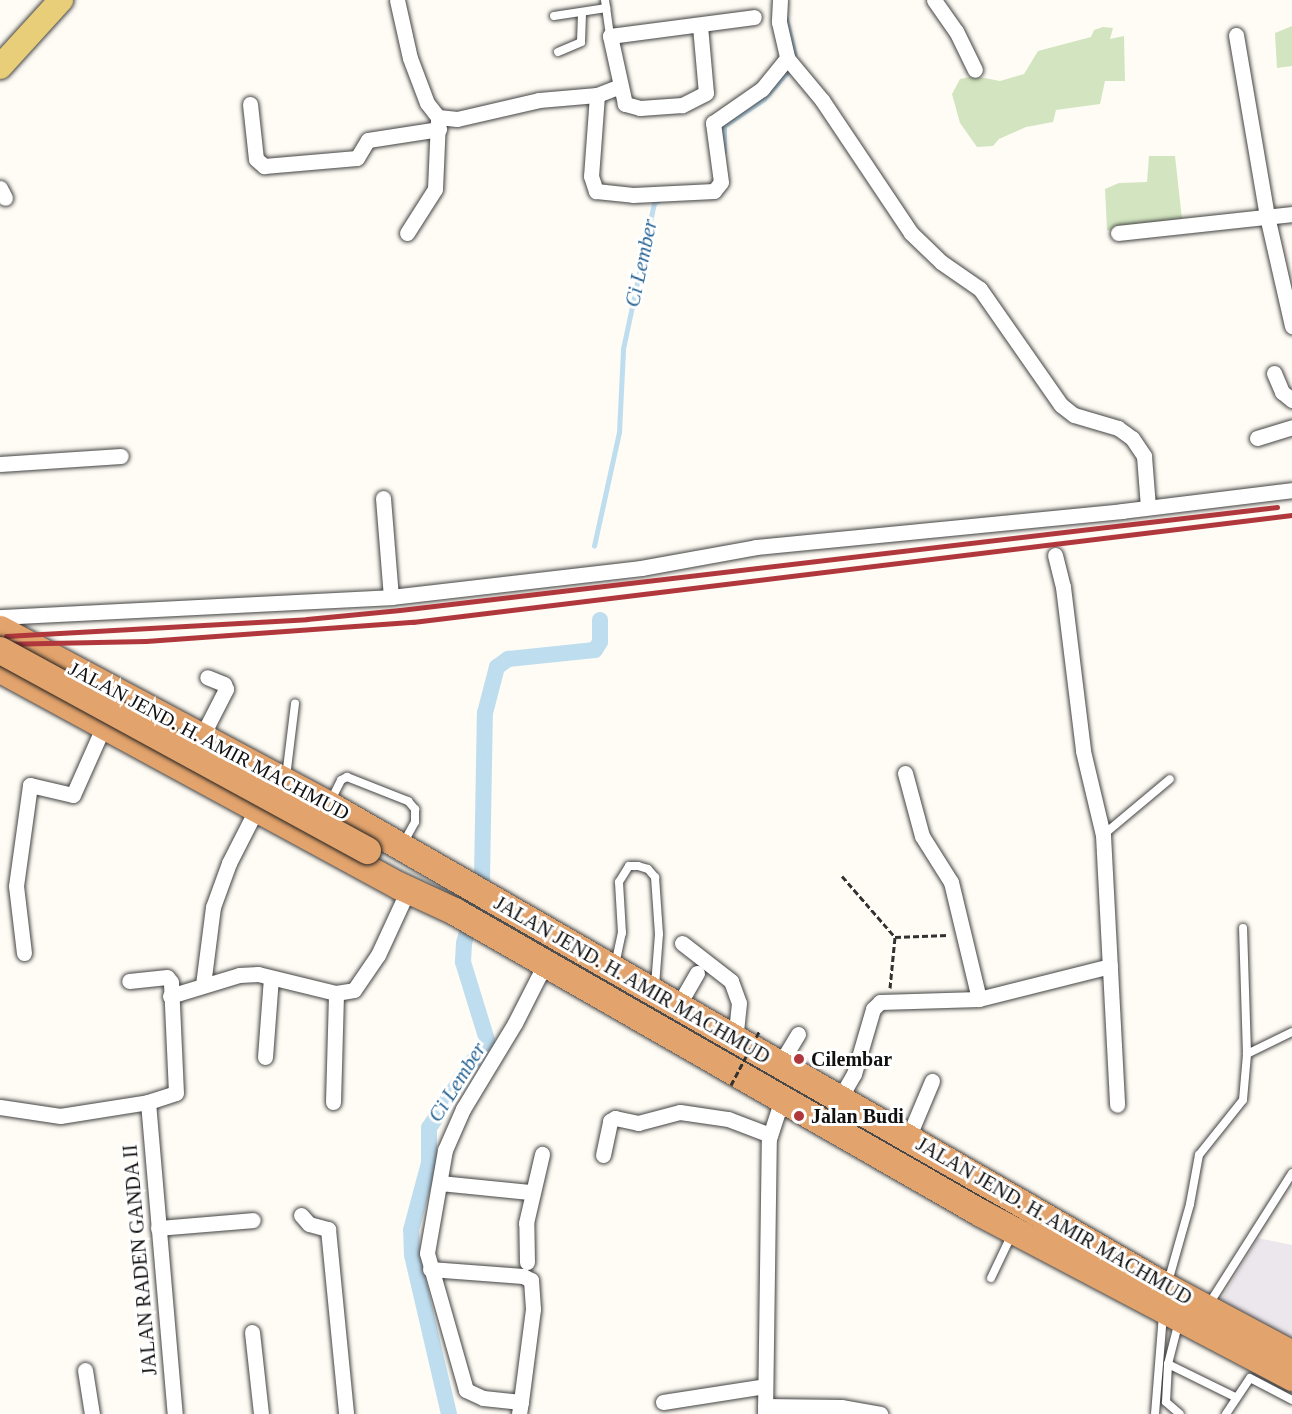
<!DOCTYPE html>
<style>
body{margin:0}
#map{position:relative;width:1292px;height:1414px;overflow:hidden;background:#fefcf4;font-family:Georgia,serif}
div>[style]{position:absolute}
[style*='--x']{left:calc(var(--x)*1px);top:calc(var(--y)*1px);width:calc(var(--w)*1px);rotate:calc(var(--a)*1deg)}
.industrial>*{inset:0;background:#ece6ed}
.green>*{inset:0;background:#d3e5c0}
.stream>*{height:4.5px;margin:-2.25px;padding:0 2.25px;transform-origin:2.25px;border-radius:2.25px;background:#beddef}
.canal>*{height:16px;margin:-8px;padding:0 8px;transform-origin:8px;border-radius:8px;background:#beddef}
.path>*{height:3px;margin-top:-1.5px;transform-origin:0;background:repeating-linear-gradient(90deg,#323232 0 6px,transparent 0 9px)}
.roads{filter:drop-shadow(0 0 2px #434343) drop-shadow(0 0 2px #434343)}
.lane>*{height:8px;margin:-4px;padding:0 4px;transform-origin:4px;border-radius:4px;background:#fff}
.street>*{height:15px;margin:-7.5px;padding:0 7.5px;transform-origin:7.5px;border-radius:7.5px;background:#fff}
.primary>*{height:24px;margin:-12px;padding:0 12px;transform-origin:12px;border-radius:12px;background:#e8ce79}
.highway>*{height:27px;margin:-13.5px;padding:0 13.5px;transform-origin:13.5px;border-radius:13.5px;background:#e3a36c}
.rail>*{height:4.5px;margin:-2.25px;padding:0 2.25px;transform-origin:2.25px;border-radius:2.25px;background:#b0383d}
.path-bridge>*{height:3px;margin-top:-1.5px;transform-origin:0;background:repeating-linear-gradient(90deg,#323232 0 6px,transparent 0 9px)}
.bridges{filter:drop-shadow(0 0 2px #212121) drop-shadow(0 0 2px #212121)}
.highway-bridge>*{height:27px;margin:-13.5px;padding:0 13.5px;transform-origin:13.5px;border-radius:13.5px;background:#e3a36c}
.dots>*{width:16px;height:16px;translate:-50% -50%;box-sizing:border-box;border:3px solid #fff;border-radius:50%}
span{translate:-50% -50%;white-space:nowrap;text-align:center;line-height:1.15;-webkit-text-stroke:6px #fff;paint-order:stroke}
.street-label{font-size:20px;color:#101010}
.poi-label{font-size:20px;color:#101010;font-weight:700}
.left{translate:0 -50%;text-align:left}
.water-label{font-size:21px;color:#276494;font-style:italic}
</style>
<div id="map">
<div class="industrial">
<div style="clip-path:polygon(1258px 1238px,1292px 1245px,1292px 1339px,1284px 1345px,1221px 1300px)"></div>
</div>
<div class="green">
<div style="clip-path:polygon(1292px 26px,1292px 66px,1277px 68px,1275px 33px)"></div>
<div style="clip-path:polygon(1103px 27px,1113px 28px,1110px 39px,1124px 36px,1125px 81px,1105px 81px,1100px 104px,1056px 110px,1053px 122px,1026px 127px,999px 139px,993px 146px,977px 147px,960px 123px,952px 94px,960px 79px,974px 76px,1000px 81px,1024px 74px,1038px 51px,1091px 37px,1094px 30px)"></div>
<div style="clip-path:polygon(1149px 156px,1175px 156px,1182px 219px,1122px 233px,1107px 230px,1105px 189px,1119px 183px,1147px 182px)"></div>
</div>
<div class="stream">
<div style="--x:786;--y:17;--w:37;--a:76"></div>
<div style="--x:795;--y:53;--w:9;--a:111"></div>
<div style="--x:724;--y:152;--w:26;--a:-90"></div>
<div style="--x:724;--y:126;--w:48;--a:-34"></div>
<div style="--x:764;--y:99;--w:40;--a:-49"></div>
<div style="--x:594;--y:546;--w:117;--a:-77.6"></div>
<div style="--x:619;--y:432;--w:83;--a:-87.2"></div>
<div style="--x:623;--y:349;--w:149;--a:-78"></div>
<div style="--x:654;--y:203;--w:8;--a:-30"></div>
</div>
<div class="canal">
<div style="--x:449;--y:1414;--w:163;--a:-103.1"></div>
<div style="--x:412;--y:1255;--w:25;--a:-92"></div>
<div style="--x:411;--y:1230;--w:69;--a:-75"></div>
<div style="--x:429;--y:1163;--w:35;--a:-90"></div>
<div style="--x:429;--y:1128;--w:105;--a:-56.6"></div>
<div style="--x:487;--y:1040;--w:82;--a:-107.1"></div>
<div style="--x:463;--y:962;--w:19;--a:-87"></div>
<div style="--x:464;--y:943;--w:67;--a:-74.5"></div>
<div style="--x:482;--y:878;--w:165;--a:-89"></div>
<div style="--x:485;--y:713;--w:48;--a:-75.4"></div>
<div style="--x:497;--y:667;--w:14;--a:-36"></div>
<div style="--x:508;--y:659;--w:87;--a:-5.9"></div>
<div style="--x:595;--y:650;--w:9;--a:-58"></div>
<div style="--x:600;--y:642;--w:22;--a:-90"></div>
</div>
<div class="path">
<div style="--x:842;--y:876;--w:81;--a:49"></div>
<div style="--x:890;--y:988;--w:51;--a:-84.4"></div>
<div style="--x:895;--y:937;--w:53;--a:-2.2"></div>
</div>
<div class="roads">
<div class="lane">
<div style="--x:605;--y:0;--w:36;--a:82"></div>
<div style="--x:554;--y:16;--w:53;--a:-8.7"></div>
<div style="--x:558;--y:52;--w:25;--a:-23"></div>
<div style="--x:581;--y:42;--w:30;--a:-88"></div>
<div style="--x:286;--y:777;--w:74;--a:-83"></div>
<div style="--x:331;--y:800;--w:22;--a:-63"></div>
<div style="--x:341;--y:780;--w:7;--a:-27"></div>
<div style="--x:347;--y:777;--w:66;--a:21.5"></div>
<div style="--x:408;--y:801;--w:11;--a:49"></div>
<div style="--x:415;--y:809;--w:13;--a:90"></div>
<div style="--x:415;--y:822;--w:25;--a:119"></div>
<div style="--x:1103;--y:835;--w:87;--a:-39.9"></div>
<div style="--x:615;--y:965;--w:33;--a:-78"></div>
<div style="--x:622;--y:933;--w:51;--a:-93.4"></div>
<div style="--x:619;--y:882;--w:19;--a:-58"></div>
<div style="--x:629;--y:866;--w:9;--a:0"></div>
<div style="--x:638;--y:866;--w:10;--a:17"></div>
<div style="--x:648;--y:869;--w:11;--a:49"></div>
<div style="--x:655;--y:877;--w:57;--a:86"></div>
<div style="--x:659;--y:934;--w:52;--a:94.4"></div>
<div style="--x:1247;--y:1054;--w:50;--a:-26.1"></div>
<div style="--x:991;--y:1278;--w:49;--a:-64.5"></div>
<div style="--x:1168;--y:1282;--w:81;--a:-74.2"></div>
<div style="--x:1190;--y:1204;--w:50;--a:-79.6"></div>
<div style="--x:1199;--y:1155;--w:70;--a:-51.3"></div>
<div style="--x:1243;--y:1100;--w:46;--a:-85"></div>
<div style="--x:1247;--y:1054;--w:126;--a:-91.8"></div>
<div style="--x:1209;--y:1304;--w:155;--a:-57.6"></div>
<div style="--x:1179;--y:1321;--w:44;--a:104.3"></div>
<div style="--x:1168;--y:1364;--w:75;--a:26.2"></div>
<div style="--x:1168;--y:1364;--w:38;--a:93"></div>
<div style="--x:1166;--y:1402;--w:18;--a:41"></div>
<div style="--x:1155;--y:1414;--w:100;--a:-85.4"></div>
<div style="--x:1226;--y:1414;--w:43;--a:-56.3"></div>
<div style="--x:1250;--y:1378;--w:47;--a:27.6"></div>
</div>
<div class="street">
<div style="--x:397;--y:0;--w:59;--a:77.4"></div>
<div style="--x:410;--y:58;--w:48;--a:69.3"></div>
<div style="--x:427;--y:103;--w:18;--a:52"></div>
<div style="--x:438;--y:117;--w:19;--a:6"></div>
<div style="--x:457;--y:119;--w:84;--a:-13"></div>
<div style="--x:539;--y:100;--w:58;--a:-4.9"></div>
<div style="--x:597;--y:95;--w:25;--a:-21"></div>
<div style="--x:780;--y:0;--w:22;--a:93"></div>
<div style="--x:779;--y:22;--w:37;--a:77"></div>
<div style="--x:787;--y:58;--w:55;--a:50.2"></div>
<div style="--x:822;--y:100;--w:160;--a:56.2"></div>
<div style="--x:911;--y:233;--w:42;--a:44"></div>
<div style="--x:941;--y:262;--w:47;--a:34.7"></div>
<div style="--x:980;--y:289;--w:141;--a:55.1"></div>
<div style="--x:1061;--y:405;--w:16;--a:38"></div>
<div style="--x:1074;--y:415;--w:46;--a:16.5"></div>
<div style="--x:1118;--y:428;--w:17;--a:36"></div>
<div style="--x:1132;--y:438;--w:22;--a:56"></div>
<div style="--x:1144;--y:456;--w:51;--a:85.5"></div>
<div style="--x:934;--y:0;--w:38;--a:55"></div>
<div style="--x:956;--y:31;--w:43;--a:64"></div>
<div style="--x:700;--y:26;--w:67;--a:84.9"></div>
<div style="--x:706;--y:93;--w:27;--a:153"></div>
<div style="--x:682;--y:105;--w:42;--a:175.9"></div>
<div style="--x:640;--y:108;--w:16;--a:-165"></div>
<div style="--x:625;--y:104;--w:70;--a:-102.4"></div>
<div style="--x:610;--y:36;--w:145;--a:-7.5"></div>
<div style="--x:1236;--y:35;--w:184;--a:80.3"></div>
<div style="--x:1267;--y:216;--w:113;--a:77.2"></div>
<div style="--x:597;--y:95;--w:81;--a:94.2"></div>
<div style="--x:591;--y:176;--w:16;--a:72"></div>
<div style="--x:596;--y:191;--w:37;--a:6"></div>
<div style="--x:633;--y:195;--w:81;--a:-2.8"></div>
<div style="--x:714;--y:191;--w:11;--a:-52"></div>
<div style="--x:721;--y:182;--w:60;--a:-97.7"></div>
<div style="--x:713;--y:123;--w:60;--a:-34.8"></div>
<div style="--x:762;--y:89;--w:40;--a:-51"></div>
<div style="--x:250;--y:104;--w:55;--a:83.8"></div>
<div style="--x:256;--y:159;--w:11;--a:41"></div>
<div style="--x:264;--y:166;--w:93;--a:-4.9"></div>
<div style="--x:357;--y:158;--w:21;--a:-59"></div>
<div style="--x:368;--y:140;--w:72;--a:-8.8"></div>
<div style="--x:0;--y:188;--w:11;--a:63"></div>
<div style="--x:407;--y:233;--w:52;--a:-57.5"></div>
<div style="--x:435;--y:189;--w:69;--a:-87.5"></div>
<div style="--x:1118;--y:233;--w:175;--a:-6.2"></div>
<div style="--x:1274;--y:373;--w:21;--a:67"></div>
<div style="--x:1282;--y:392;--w:13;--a:39"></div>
<div style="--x:1257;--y:438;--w:37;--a:-17"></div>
<div style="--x:0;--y:464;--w:121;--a:-3.8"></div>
<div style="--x:383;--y:498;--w:99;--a:85.4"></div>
<div style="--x:1055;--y:555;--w:33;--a:76"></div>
<div style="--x:1063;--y:587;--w:165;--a:83"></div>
<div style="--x:1083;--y:751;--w:86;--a:76.6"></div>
<div style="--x:1103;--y:835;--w:270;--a:87"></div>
<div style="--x:0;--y:617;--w:392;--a:-2.9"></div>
<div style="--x:391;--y:597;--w:252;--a:-6.6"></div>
<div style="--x:641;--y:568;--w:117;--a:-10.3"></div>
<div style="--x:756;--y:547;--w:368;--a:-5.6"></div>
<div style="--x:1122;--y:511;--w:171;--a:-7"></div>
<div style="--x:202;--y:736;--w:53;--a:-62.9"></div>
<div style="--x:226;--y:689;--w:5;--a:-112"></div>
<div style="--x:224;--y:684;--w:18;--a:-158"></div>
<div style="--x:905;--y:773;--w:65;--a:74.9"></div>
<div style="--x:922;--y:836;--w:54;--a:57.8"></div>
<div style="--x:951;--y:882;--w:120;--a:76.5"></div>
<div style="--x:682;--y:943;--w:62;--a:37.8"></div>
<div style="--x:731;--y:981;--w:23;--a:70"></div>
<div style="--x:739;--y:1003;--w:37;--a:96"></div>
<div style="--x:24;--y:953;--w:67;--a:-96.8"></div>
<div style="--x:16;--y:886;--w:102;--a:-82.1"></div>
<div style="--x:30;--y:785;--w:44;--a:13.1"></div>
<div style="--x:73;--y:795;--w:79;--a:-66"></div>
<div style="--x:203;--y:985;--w:79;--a:-82.7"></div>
<div style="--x:213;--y:907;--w:47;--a:-70"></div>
<div style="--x:229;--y:863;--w:62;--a:-63"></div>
<div style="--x:170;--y:996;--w:72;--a:-16.9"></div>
<div style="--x:239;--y:975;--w:19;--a:-3"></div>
<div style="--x:258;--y:974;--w:80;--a:13.7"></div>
<div style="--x:336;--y:993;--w:18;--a:-9"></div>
<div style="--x:354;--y:990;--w:42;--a:-55.6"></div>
<div style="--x:378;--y:955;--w:72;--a:-65.2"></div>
<div style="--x:678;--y:1006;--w:38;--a:-60"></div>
<div style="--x:265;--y:1057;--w:79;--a:-85.7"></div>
<div style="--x:780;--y:1064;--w:35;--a:-59"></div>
<div style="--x:840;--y:1098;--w:28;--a:-60"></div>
<div style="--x:854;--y:1074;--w:68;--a:-73.7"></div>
<div style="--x:873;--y:1009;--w:10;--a:-45"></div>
<div style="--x:880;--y:1002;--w:99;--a:-1.7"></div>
<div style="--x:979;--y:999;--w:135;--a:-14.1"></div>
<div style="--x:148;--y:1102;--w:313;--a:85.1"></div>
<div style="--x:333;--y:1102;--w:109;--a:-88.4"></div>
<div style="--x:0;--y:1107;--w:61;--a:8.5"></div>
<div style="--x:60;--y:1116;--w:89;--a:-9"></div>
<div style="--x:148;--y:1102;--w:29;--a:-18"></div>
<div style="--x:176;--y:1093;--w:111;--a:-92.6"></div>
<div style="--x:171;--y:982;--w:6;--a:-129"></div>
<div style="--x:167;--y:977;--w:38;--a:174"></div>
<div style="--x:908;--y:1138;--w:62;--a:-67.2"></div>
<div style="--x:603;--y:1155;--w:35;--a:-78"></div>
<div style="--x:610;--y:1121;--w:6;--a:-31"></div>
<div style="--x:615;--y:1118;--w:24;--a:12"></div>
<div style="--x:638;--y:1123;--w:43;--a:-14.7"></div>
<div style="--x:680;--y:1112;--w:49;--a:8.3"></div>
<div style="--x:728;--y:1119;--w:45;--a:20.9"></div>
<div style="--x:440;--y:1183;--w:90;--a:5.7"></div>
<div style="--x:301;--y:1215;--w:12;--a:48"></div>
<div style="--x:309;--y:1224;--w:20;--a:15"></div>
<div style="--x:328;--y:1229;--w:186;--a:84.4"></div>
<div style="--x:158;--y:1228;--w:95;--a:-4.8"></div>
<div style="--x:527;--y:1262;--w:39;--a:-91"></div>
<div style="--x:526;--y:1223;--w:71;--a:-76.9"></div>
<div style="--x:430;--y:1269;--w:93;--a:4.3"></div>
<div style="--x:523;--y:1276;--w:9;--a:27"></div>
<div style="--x:531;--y:1280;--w:29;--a:86"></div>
<div style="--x:533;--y:1309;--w:94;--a:97.4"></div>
<div style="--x:252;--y:1332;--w:82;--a:83.7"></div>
<div style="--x:85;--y:1370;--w:45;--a:81"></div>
<div style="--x:663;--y:1402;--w:103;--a:-8.9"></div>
<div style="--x:765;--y:1406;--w:76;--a:0.8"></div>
<div style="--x:841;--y:1407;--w:40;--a:10"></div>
<div style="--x:519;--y:1414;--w:12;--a:-81"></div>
<div style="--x:521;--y:1402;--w:38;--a:-174"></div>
<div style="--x:483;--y:1398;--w:19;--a:-155"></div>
<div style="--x:466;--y:1390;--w:142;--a:-105.9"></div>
<div style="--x:427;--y:1253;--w:105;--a:-80.1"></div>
<div style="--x:445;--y:1150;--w:45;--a:-66.3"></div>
<div style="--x:463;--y:1109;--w:100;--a:-58.8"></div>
<div style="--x:515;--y:1023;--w:68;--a:-63.1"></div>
<div style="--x:765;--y:1414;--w:275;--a:-89.2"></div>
<div style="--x:769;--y:1139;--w:42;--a:-72"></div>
</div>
<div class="primary">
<div style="--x:0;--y:67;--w:91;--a:-47.7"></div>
</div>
<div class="highway">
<div style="--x:0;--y:629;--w:373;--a:28.1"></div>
<div style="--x:329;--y:805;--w:967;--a:29.91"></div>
<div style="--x:1167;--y:1287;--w:142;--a:28.2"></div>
<div style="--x:0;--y:669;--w:455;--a:28.5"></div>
<div style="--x:400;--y:886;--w:60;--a:24.8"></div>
<div style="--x:454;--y:911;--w:607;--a:29.82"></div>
<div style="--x:981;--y:1213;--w:352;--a:27.8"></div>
</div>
</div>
<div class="rail">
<div style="--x:6;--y:636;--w:301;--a:-3.2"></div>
<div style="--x:307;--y:619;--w:93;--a:-5.5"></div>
<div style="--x:400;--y:610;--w:883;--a:-6.7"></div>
<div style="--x:0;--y:644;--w:146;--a:-1.2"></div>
<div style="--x:146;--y:641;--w:268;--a:-4.1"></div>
<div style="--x:413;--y:622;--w:885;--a:-6.94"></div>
</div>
<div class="path-bridge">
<div style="--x:731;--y:1085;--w:62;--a:-62.2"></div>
</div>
<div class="bridges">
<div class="highway-bridge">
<div style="--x:0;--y:650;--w:418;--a:28.6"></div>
</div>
</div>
<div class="dots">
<div style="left:799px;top:1059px;background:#b0383d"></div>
<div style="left:799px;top:1116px;background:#b0383d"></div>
</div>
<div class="street-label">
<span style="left:209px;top:741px;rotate:28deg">JALAN JEND. H. AMIR MACHMUD</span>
<span style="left:632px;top:980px;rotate:30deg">JALAN JEND. H. AMIR MACHMUD</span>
<span style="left:1054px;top:1221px;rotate:30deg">JALAN JEND. H. AMIR MACHMUD</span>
<span style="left:140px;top:1260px;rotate:-95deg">JALAN RADEN GANDA II</span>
</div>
<div class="poi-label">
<span class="left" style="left:811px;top:1059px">Cilembar</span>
<span class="left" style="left:811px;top:1116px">Jalan Budi</span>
</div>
<div class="water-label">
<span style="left:641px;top:263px;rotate:-78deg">Ci Lember</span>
<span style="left:457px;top:1082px;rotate:-58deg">Ci Lember</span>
</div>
</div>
